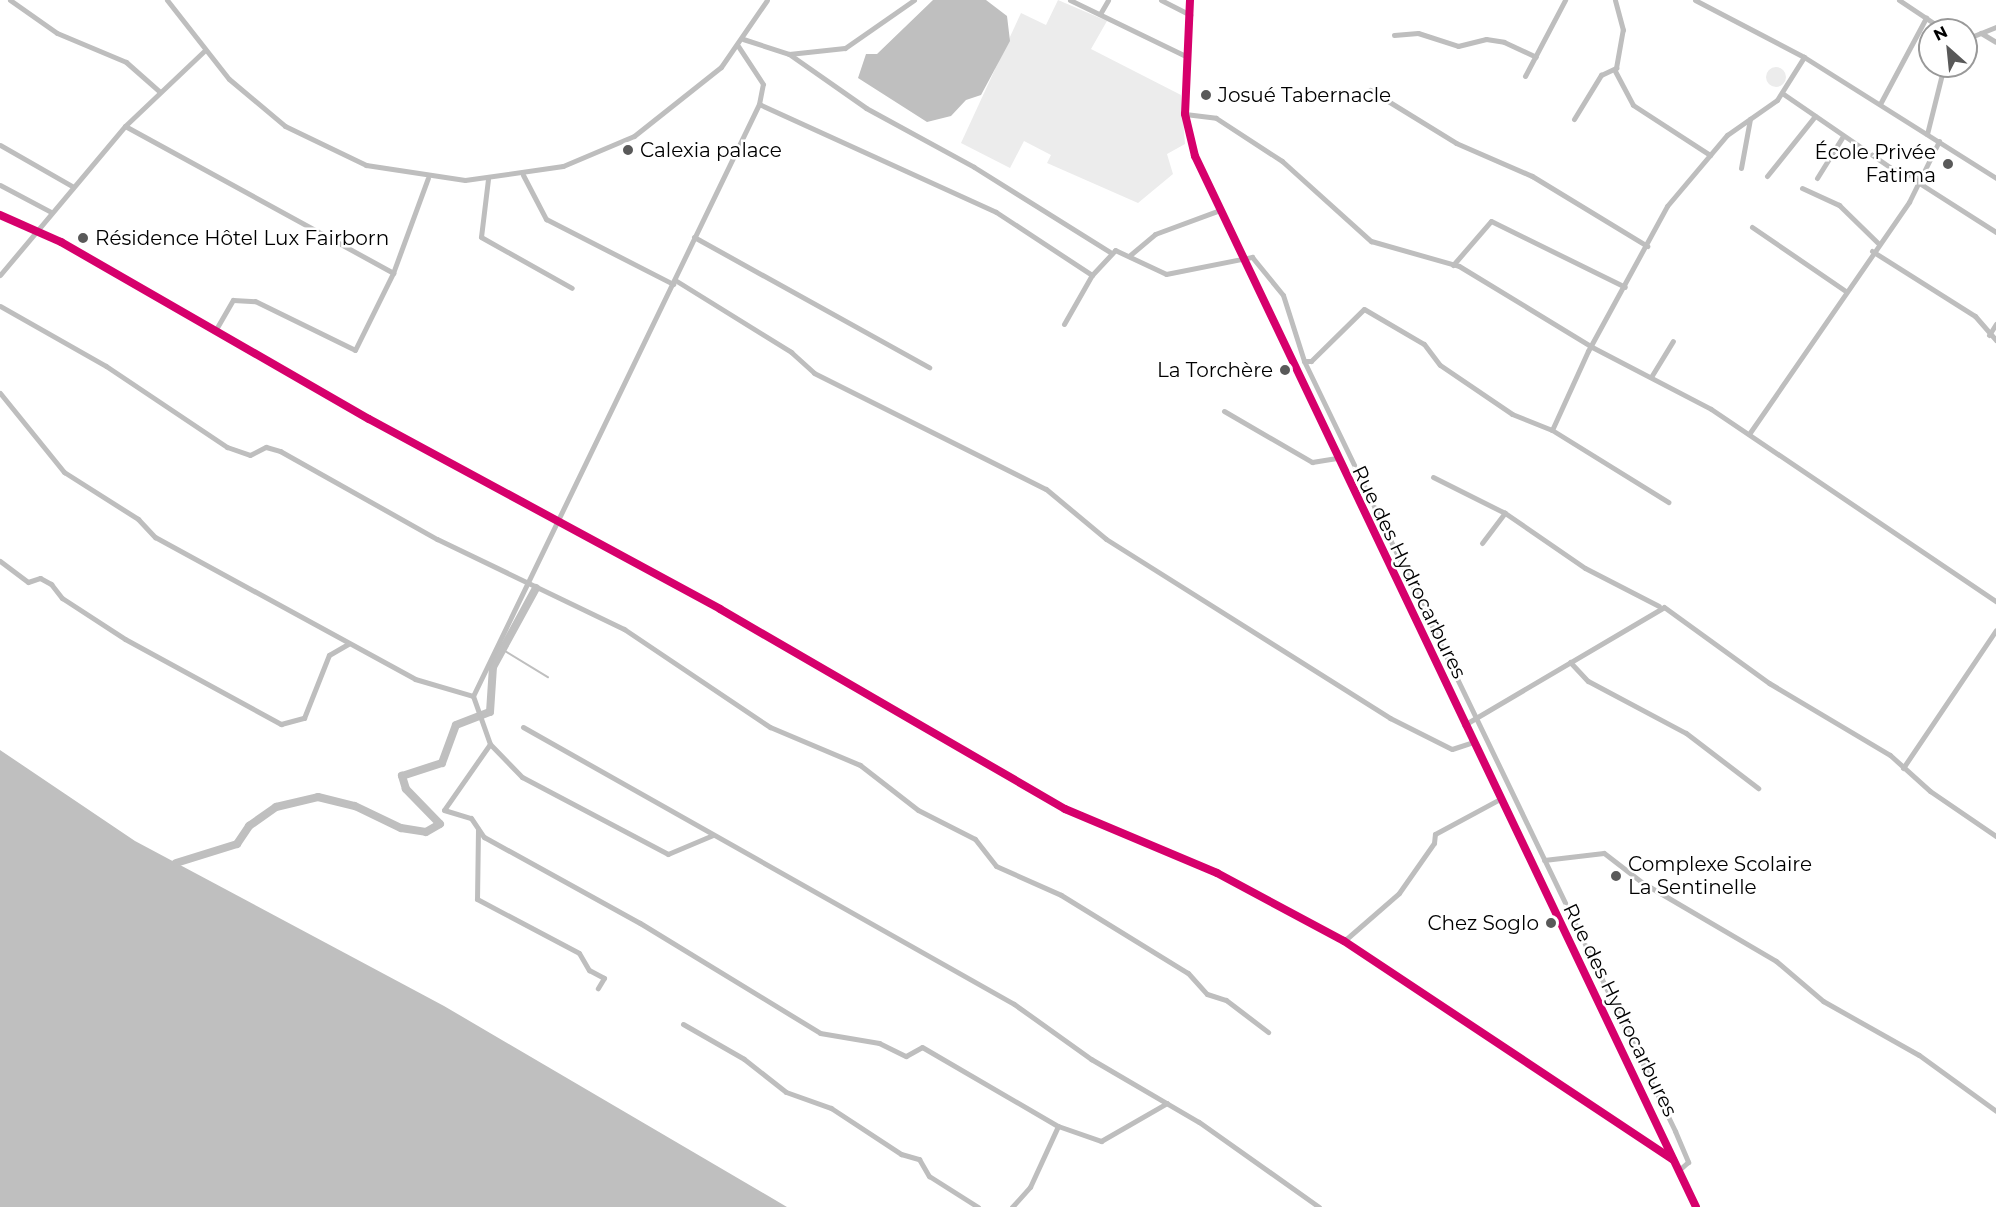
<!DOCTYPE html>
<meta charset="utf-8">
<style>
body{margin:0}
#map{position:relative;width:1996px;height:1207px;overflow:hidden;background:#fff;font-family:Montserrat,sans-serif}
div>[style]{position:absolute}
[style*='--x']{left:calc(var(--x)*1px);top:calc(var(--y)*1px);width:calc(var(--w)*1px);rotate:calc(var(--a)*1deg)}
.green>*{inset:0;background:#ececec}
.round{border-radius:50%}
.water>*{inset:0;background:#bfbfbf}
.stream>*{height:1.5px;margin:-0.75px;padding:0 0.75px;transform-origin:0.75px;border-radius:0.75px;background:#bfbfbf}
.river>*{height:8px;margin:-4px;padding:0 4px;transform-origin:4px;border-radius:4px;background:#bfbfbf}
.minor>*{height:5px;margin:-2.5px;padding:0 2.5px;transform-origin:2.5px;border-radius:2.5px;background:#bebebe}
.cycleway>*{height:8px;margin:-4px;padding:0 4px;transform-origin:4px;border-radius:4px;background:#d6006c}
.dots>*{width:16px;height:16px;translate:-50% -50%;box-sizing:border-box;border:3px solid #fff;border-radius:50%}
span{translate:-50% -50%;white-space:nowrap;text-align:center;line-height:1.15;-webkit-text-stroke:5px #fff;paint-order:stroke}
.poi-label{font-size:20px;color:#000}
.left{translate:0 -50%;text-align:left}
.right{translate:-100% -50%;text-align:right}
.street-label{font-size:20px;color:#000}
.north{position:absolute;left:1918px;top:18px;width:60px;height:60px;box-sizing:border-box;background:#fff;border:2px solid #999;border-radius:50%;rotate:333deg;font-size:16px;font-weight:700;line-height:24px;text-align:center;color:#000}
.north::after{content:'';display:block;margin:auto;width:21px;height:27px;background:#595959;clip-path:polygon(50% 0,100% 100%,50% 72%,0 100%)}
</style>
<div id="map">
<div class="green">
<div style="clip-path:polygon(1058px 0,1107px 21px,1091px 49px,1181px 95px,1185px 144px,1167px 154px,1173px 174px,1138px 203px,1047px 163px,1051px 155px,1024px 141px,1010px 168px,961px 143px,1021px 13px,1046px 25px)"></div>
<div class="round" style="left:1766px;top:67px;width:20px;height:20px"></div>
</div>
<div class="water">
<div style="clip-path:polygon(933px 0,986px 0,1007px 16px,1010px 41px,981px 95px,966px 100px,951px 116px,927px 122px,858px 78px,866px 54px,877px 54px)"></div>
<div style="clip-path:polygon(0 750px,135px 841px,444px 1006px,787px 1207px,0 1207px)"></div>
</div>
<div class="stream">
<div style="--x:502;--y:649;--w:54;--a:31.3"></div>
</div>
<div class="river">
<div style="--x:176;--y:863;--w:64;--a:-17.3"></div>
<div style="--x:237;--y:844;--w:22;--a:-56"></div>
<div style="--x:249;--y:826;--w:33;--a:-35"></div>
<div style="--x:276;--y:807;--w:43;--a:-13.4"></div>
<div style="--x:318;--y:797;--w:38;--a:14"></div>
<div style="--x:355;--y:806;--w:51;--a:25.6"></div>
<div style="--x:401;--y:828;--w:25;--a:9"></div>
<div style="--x:426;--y:832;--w:16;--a:-30"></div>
<div style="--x:440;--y:824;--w:49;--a:-134.2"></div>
<div style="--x:406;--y:789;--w:14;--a:-107"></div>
<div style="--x:402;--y:776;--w:42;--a:-18"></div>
<div style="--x:442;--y:763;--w:40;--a:-69.8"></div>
<div style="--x:456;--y:725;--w:36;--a:-21"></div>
<div style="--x:490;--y:712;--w:45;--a:-86.2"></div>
<div style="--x:493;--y:667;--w:90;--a:-61.4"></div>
</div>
<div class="minor">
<div style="--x:10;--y:0;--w:57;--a:35.1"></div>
<div style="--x:57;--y:33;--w:75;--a:22.8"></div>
<div style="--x:126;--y:62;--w:44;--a:41.3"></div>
<div style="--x:167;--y:0;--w:100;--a:51.9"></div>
<div style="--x:229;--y:79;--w:73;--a:40"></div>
<div style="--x:285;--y:126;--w:90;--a:25.7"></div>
<div style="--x:366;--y:165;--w:100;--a:8.6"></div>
<div style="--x:465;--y:180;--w:99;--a:-8.1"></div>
<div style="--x:563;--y:166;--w:77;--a:-22.9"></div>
<div style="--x:634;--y:136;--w:111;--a:-38.4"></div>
<div style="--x:721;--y:67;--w:81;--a:-55.5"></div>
<div style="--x:1070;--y:0;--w:129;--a:25.8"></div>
<div style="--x:1161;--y:0;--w:33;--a:27"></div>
<div style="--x:1190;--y:0;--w:114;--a:92.5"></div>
<div style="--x:1185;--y:114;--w:43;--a:76.6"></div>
<div style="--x:1195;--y:156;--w:1164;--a:64.51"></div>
<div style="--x:1695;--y:0;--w:123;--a:27.6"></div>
<div style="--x:1804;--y:57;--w:227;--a:32.2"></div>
<div style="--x:1899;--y:0;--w:54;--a:33.7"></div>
<div style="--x:1100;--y:14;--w:16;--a:-60"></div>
<div style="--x:1981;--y:33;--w:16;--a:-22"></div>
<div style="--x:1394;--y:35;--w:24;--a:-5"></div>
<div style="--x:1418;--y:33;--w:42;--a:18"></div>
<div style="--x:1458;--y:46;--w:29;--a:-14"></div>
<div style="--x:1486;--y:39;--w:18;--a:9"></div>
<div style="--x:1504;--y:42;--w:35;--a:25"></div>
<div style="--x:743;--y:39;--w:48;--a:18.1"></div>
<div style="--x:789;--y:54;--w:56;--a:-6.1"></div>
<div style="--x:845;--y:48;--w:84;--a:-34.8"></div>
<div style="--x:1966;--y:39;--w:16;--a:-22"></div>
<div style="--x:1981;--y:33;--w:17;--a:31"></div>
<div style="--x:789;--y:54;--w:94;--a:35"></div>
<div style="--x:866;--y:108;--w:123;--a:28.6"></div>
<div style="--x:974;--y:167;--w:160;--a:32"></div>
<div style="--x:1615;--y:71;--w:38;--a:62"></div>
<div style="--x:1633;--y:105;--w:92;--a:33"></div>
<div style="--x:1525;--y:76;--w:86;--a:-62.2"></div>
<div style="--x:1370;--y:90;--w:101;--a:31.6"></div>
<div style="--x:1456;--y:143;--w:83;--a:23.5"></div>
<div style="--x:1532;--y:176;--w:135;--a:31.3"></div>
<div style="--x:1782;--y:93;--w:132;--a:34.5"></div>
<div style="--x:1891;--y:168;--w:28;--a:21"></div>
<div style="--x:759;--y:104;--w:260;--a:24.5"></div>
<div style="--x:996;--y:212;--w:115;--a:33.3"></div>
<div style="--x:1880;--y:104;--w:98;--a:-61.9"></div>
<div style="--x:1185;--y:114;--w:31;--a:7"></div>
<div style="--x:1216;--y:118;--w:79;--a:33.1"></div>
<div style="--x:1282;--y:161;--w:120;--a:42"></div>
<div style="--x:1371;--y:241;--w:91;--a:15.9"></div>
<div style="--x:1459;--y:266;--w:156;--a:31.3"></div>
<div style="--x:1592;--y:347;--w:134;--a:27.5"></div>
<div style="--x:1711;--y:409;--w:344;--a:34"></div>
<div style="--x:1574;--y:119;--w:52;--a:-58.5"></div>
<div style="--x:1601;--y:75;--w:17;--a:-25"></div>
<div style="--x:1616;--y:68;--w:39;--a:-80"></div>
<div style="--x:1623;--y:30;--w:31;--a:-105"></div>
<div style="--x:125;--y:126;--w:306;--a:28.7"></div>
<div style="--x:1927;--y:134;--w:70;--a:-76"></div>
<div style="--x:0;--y:145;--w:83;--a:29.7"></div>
<div style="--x:1741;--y:168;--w:50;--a:-79.6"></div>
<div style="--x:523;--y:175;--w:50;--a:62.4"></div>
<div style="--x:546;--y:219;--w:143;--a:27.1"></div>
<div style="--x:1767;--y:176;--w:77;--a:-51.3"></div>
<div style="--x:1817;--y:178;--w:49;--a:-58.2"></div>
<div style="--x:488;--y:179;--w:58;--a:96.9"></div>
<div style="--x:481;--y:237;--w:104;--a:29.3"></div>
<div style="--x:1916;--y:181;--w:95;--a:32.5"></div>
<div style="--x:0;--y:185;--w:58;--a:27.9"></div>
<div style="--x:1802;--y:188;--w:41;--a:24.7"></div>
<div style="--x:1839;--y:205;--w:54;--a:44.3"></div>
<div style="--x:0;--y:215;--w:67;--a:23.9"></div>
<div style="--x:61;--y:242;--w:355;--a:29.9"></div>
<div style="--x:369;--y:419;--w:399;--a:28.4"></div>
<div style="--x:720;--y:609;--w:399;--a:30.1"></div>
<div style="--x:1065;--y:809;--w:165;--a:22.8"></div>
<div style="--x:1217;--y:873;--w:144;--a:28.2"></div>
<div style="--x:1344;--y:941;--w:395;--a:33.6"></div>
<div style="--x:1752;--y:227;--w:112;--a:34.4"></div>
<div style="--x:694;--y:237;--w:269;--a:29"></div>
<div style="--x:1872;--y:251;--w:122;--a:32.3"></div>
<div style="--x:1975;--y:316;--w:32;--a:49"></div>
<div style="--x:1129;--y:256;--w:34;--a:-40"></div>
<div style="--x:1155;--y:234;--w:69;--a:-20.3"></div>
<div style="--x:1453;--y:265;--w:58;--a:-49.2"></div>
<div style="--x:1491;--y:221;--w:149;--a:26.2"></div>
<div style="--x:0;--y:275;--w:194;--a:-50"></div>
<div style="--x:125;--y:126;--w:109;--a:-43.5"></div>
<div style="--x:675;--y:280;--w:137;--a:31.8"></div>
<div style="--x:791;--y:352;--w:31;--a:42"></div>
<div style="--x:814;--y:373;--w:259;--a:26.6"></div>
<div style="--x:1046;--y:489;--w:78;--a:39.8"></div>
<div style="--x:1106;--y:539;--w:336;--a:32.2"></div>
<div style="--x:1390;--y:718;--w:69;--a:26.6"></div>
<div style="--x:1452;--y:749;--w:22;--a:-18"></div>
<div style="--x:0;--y:306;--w:122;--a:29.5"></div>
<div style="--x:106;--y:366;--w:146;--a:33.8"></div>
<div style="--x:227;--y:447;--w:24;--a:19"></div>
<div style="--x:250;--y:455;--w:18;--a:-27"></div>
<div style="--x:266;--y:447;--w:15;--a:16"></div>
<div style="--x:280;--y:451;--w:180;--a:29.3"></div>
<div style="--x:437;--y:539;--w:208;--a:25.7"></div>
<div style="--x:624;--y:629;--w:176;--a:33.9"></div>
<div style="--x:770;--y:727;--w:98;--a:22.9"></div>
<div style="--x:860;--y:765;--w:73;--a:37.8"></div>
<div style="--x:918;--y:810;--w:64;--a:27"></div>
<div style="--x:975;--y:839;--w:34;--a:52"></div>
<div style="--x:996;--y:866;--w:71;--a:24"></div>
<div style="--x:1061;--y:895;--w:149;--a:31.6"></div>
<div style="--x:1188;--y:973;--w:28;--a:48"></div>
<div style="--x:1207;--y:994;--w:20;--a:18"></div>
<div style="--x:1226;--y:1000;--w:53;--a:37.3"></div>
<div style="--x:1064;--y:324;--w:56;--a:-60.3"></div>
<div style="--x:1092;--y:275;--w:34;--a:-47"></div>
<div style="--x:1115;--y:250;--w:56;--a:25.2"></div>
<div style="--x:1166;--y:274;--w:88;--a:-11.2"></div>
<div style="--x:1252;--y:257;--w:49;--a:50.8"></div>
<div style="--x:1283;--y:295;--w:69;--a:72.3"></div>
<div style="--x:1304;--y:361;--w:855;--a:64.27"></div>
<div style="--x:1675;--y:1131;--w:34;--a:67"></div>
<div style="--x:1688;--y:1162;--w:13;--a:138"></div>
<div style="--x:215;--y:331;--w:36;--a:-60"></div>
<div style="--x:233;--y:300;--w:22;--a:3"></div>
<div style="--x:255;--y:301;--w:111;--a:26.1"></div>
<div style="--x:355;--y:350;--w:86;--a:-63.7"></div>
<div style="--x:393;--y:273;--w:101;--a:-69.8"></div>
<div style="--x:1989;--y:335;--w:13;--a:-58"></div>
<div style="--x:1304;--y:361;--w:7;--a:0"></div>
<div style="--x:1311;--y:361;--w:74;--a:-44.5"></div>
<div style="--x:1364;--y:309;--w:69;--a:30.3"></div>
<div style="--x:1424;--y:344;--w:26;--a:53"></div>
<div style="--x:1440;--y:365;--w:87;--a:34.2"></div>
<div style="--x:1512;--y:414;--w:43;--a:21.8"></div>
<div style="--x:1552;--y:430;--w:137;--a:31.8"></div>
<div style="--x:1651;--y:377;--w:42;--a:-58.6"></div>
<div style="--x:0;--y:393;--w:102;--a:51"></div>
<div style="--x:64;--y:472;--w:88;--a:32.4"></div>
<div style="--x:138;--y:519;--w:25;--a:47"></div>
<div style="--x:155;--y:537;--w:296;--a:28.6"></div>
<div style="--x:415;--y:679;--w:60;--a:16.3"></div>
<div style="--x:1224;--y:411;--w:102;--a:30.1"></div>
<div style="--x:1312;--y:462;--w:25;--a:-9"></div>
<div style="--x:1552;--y:430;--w:87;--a:-65.5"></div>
<div style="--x:1588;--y:351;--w:165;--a:-61.4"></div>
<div style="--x:1667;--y:206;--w:93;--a:-49.8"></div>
<div style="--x:1727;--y:135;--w:61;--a:-35"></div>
<div style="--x:1777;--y:100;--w:51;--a:-57.9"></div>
<div style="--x:1749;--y:434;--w:282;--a:-55.4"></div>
<div style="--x:1909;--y:202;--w:68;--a:-63.8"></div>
<div style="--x:1433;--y:477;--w:80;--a:26.6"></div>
<div style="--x:1505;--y:513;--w:97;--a:34.5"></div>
<div style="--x:1585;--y:568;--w:83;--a:27.2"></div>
<div style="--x:1482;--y:543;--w:38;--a:-53"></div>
<div style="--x:0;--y:561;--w:35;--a:37"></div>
<div style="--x:28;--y:582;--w:13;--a:-18"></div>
<div style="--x:40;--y:578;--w:13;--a:29"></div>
<div style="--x:51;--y:584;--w:18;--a:52"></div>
<div style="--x:62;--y:598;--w:75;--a:33.1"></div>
<div style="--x:125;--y:639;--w:178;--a:28.6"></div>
<div style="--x:281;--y:724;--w:24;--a:-15"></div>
<div style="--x:304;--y:718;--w:68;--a:-68.4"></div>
<div style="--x:329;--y:655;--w:22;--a:-30"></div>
<div style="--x:1570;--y:662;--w:26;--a:47"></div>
<div style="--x:1588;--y:681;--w:111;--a:28"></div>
<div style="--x:1686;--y:733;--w:91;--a:37.4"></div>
<div style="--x:1464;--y:725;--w:232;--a:-30.5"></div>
<div style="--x:1664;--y:607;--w:130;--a:35.9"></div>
<div style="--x:1769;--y:683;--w:141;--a:30.8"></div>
<div style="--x:1890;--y:755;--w:54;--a:42"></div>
<div style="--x:1930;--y:791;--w:80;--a:34.3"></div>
<div style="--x:523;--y:727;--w:564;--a:29.43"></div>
<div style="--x:1014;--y:1004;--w:95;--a:35.5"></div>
<div style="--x:1091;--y:1059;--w:125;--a:30.3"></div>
<div style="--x:1199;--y:1122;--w:147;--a:35.3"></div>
<div style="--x:490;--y:744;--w:80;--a:124.9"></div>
<div style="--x:444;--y:810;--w:28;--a:17"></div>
<div style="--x:471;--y:818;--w:23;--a:56"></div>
<div style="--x:484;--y:837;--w:178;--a:28.9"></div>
<div style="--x:640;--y:923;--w:211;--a:31.4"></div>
<div style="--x:820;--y:1033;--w:60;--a:9.6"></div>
<div style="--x:879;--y:1043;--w:30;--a:26"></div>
<div style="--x:906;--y:1056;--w:18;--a:-29"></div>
<div style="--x:922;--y:1047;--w:157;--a:30.2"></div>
<div style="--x:1058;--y:1126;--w:46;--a:19.2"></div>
<div style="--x:1101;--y:1141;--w:76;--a:-29.9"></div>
<div style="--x:1903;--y:768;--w:166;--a:-56"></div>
<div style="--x:478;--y:829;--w:70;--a:90.8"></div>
<div style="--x:477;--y:899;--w:115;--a:27.9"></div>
<div style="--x:579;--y:953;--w:20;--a:60"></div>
<div style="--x:589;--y:970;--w:17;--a:28"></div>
<div style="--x:604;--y:978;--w:12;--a:121"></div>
<div style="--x:713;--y:835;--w:49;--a:157.1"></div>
<div style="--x:668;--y:854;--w:165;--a:-152.2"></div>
<div style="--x:522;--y:777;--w:46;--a:-134.1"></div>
<div style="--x:490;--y:744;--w:51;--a:-109.5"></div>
<div style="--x:473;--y:696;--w:657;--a:-64.21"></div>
<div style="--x:759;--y:104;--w:20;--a:-79"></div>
<div style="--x:763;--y:84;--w:45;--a:-123.3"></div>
<div style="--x:1544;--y:860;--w:60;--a:-6.7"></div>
<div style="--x:1604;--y:853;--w:49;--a:37.6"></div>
<div style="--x:1643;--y:883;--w:154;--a:30.4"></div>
<div style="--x:1776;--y:961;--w:62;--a:40.4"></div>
<div style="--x:1823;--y:1001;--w:110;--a:29.4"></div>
<div style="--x:1919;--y:1055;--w:95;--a:36"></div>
<div style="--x:1344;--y:941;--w:73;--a:-41.1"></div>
<div style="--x:1399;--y:893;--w:61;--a:-55"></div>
<div style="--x:1434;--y:843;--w:9;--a:-84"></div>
<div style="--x:1435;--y:834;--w:74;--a:-28.3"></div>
<div style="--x:683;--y:1024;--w:70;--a:29.8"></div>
<div style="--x:744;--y:1059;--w:53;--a:38.2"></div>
<div style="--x:786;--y:1092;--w:48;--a:19.6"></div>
<div style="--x:831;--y:1108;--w:84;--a:33.3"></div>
<div style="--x:901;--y:1154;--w:19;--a:16"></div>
<div style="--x:919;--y:1159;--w:20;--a:60"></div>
<div style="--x:929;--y:1176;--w:58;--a:32.3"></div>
<div style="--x:1012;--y:1207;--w:27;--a:-48"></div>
<div style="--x:1030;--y:1187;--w:67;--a:-65.3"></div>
</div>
<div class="cycleway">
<div style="--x:1190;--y:0;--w:114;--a:92.5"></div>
<div style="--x:1185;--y:114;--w:43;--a:76.6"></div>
<div style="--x:1195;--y:156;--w:1164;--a:64.51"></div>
<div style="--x:0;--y:215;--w:67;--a:23.9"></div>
<div style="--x:61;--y:242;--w:355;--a:29.9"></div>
<div style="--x:369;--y:419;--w:399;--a:28.4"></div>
<div style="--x:720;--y:609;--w:399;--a:30.1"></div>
<div style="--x:1065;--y:809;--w:165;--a:22.8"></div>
<div style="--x:1217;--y:873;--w:144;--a:28.2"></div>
<div style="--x:1344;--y:941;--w:395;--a:33.6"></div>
</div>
<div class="dots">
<div style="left:1206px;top:95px;background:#595959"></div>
<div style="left:628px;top:150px;background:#595959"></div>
<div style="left:1948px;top:164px;background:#595959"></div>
<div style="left:83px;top:238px;background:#595959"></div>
<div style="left:1285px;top:370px;background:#595959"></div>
<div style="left:1616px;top:876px;background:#595959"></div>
<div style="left:1551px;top:923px;background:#595959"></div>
</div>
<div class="poi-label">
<span class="left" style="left:1218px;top:95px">Josué Tabernacle</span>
<span class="left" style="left:640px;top:150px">Calexia palace</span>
<span class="right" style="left:1936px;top:164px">École Privée<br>Fatima</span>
<span class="left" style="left:95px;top:238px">Résidence Hôtel Lux Fairborn</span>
<span class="right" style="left:1273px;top:370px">La Torchère</span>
<span class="left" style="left:1628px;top:876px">Complexe Scolaire<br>La Sentinelle</span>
<span class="right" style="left:1539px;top:923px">Chez Soglo</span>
</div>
<div class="street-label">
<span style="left:1409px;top:572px;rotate:64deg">Rue des Hydrocarbures</span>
<span style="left:1620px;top:1010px;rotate:64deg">Rue des Hydrocarbures</span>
</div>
<div class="north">N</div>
</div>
